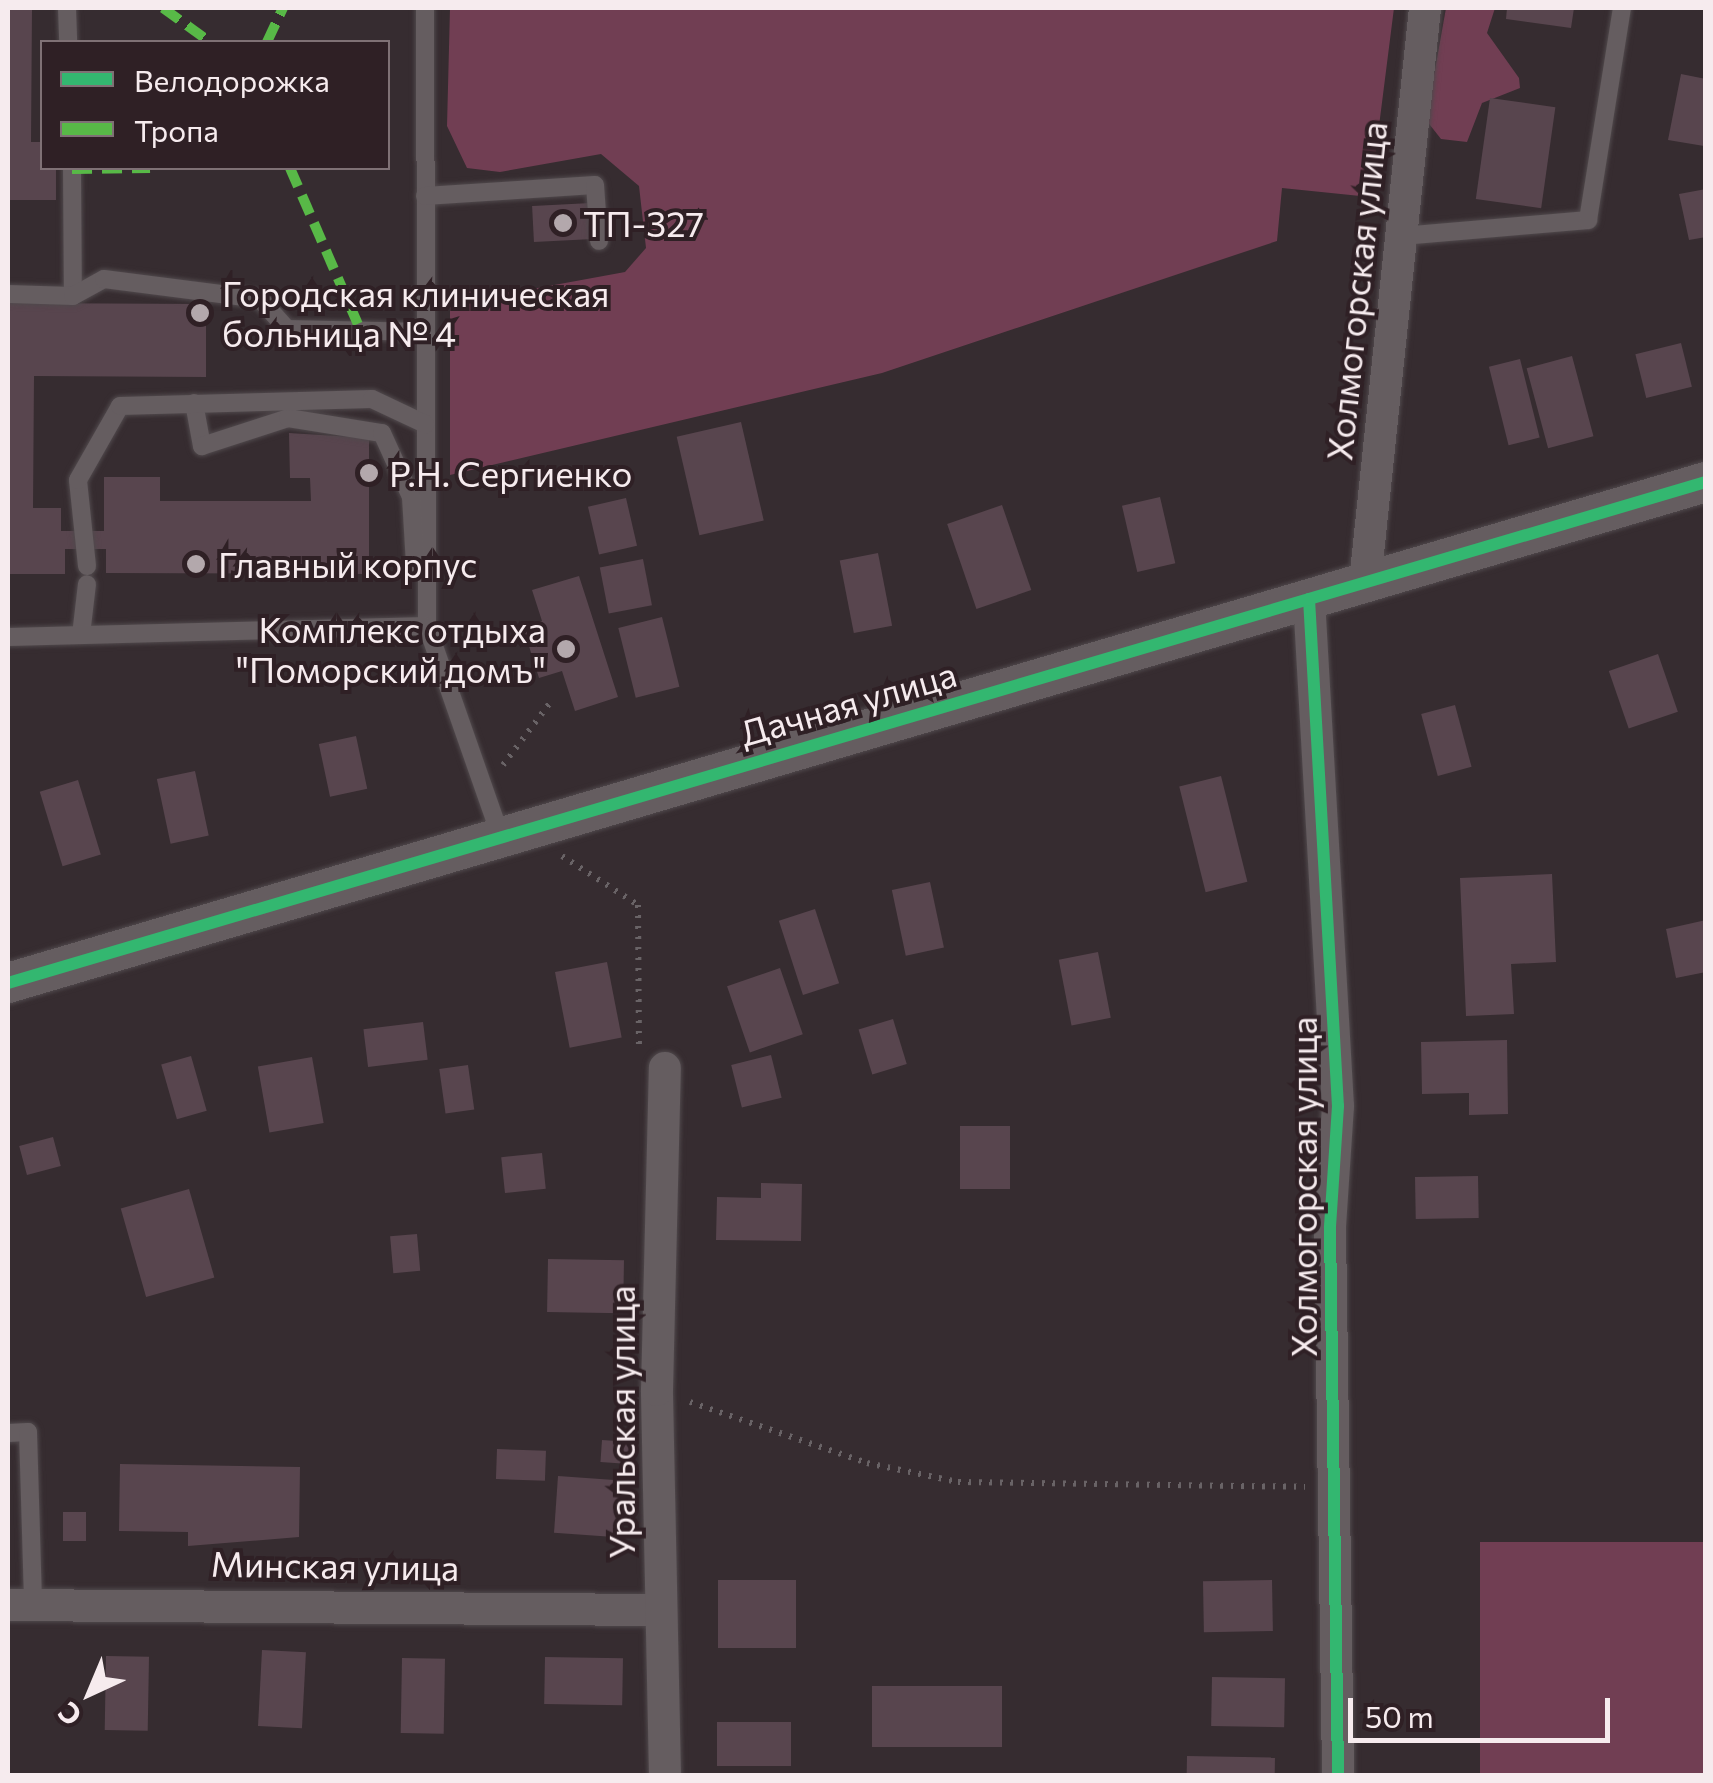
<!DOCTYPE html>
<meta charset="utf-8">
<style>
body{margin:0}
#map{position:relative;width:1713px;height:1783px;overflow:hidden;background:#362c30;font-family:Commissioner,sans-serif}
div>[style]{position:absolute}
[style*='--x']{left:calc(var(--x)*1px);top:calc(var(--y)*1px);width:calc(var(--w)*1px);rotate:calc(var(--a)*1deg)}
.green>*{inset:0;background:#713e53;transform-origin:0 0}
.building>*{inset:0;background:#58454e;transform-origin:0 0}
.path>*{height:6px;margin-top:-3px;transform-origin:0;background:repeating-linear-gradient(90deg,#696366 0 2.5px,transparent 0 10.5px)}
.roads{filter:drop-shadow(0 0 2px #50494c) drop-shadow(0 0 2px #50494c)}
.service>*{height:18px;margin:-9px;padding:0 9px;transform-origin:9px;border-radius:9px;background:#655d60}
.minor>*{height:32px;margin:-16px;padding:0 16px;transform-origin:16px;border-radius:16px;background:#655d60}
.tertiary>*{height:40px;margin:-20px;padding:0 20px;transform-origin:20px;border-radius:20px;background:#655d60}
.quiet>*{height:10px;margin-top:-5px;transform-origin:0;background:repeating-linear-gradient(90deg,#58b947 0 20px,transparent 0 30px)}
.cycleway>*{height:12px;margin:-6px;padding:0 6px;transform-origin:6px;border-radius:6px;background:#33b770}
.dots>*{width:28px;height:28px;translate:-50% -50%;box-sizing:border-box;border:5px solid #2f2025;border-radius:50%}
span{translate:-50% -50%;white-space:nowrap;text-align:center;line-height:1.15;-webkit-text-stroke:8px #2f2025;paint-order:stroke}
.poi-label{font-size:35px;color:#f6ebee}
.left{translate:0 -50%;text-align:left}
.right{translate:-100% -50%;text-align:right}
.street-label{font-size:35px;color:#f6ebee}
.frame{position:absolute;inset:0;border:10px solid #f6ebee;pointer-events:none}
.legend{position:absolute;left:40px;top:40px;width:350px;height:130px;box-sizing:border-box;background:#2f2025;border:2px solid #7f7175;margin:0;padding:12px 18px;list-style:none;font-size:30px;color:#f6ebee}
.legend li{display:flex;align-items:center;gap:20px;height:50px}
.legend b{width:50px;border:2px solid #7f7175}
.north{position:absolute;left:40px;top:1643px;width:100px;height:100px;-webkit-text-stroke:8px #2f2025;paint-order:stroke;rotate:224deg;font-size:28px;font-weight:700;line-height:40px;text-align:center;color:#f6ebee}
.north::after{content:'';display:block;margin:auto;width:35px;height:45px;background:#f6ebee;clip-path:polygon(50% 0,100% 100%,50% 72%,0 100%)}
.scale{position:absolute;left:1348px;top:1698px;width:262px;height:45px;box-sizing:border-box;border:5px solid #f6ebee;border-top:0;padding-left:12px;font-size:30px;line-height:35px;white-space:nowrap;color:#f6ebee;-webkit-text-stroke:8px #2f2025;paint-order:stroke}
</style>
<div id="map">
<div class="green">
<div style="clip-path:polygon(450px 8px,1394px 8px,1370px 197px,1282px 188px,1277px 241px,882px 373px,450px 475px,450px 291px,516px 292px,625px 272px,646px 248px,639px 186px,601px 154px,500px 172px,467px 168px,447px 126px)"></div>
<div style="clip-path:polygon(1446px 8px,1495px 8px,1487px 33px,1519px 78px,1520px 88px,1482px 103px,1467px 142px,1441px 139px,1426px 120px)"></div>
<div style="left:1705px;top:1542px;width:233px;height:225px;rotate:90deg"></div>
</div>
<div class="building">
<div style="clip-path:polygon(8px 8px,32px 8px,31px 142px,42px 142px,42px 168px,56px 168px,56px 200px,8px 200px)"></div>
<div style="clip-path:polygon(1507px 8px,1574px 8px,1571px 28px,1506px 19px)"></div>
<div style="clip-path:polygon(1681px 74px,1706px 79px,1704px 146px,1668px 140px)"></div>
<div style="left:1490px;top:98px;width:66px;height:102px;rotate:8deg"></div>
<div style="clip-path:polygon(1706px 189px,1706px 237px,1689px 240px,1679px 194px)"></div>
<div style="left:591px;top:203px;width:36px;height:59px;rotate:87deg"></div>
<div style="clip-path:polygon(8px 303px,206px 304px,206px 377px,34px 376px,33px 508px,61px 508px,61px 531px,104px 531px,104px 477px,160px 477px,160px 501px,311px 501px,310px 478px,290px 478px,289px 433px,369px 438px,369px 574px,106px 573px,106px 549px,65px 549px,65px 574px,8px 574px)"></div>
<div style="left:1681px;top:343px;width:45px;height:47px;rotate:76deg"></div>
<div style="left:1572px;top:356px;width:83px;height:47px;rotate:75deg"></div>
<div style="left:1520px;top:359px;width:81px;height:32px;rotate:76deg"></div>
<div style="left:741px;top:422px;width:101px;height:66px;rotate:77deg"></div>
<div style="left:1160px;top:497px;width:68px;height:39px;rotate:77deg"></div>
<div style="left:626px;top:498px;width:49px;height:39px;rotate:77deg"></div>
<div style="left:1002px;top:505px;width:90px;height:58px;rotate:71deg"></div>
<div style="left:878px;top:553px;width:74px;height:39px;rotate:79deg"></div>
<div style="left:643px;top:559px;width:47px;height:44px;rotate:79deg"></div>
<div style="clip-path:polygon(579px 576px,618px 697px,575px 711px,562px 671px,539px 678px,523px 627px,542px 621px,532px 590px)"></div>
<div style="left:662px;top:617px;width:72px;height:45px;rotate:76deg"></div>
<div style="left:1658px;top:654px;width:61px;height:52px;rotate:71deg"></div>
<div style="left:1455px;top:705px;width:64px;height:35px;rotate:75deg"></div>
<div style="left:356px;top:736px;width:54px;height:38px;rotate:78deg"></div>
<div style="left:195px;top:771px;width:66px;height:39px;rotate:78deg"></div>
<div style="left:1221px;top:776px;width:109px;height:43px;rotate:76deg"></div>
<div style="left:78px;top:780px;width:78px;height:40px;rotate:73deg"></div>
<div style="clip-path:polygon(1552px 874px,1556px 962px,1511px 964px,1514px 1014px,1466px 1016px,1460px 878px)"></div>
<div style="left:930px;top:882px;width:67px;height:39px;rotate:78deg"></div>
<div style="left:815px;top:909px;width:78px;height:38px;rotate:72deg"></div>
<div style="clip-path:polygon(1706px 920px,1706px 972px,1676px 978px,1666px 929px)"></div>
<div style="left:1098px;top:952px;width:67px;height:40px;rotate:79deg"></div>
<div style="left:607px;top:962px;width:77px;height:53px;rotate:79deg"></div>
<div style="left:780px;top:968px;width:70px;height:56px;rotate:71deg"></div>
<div style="left:893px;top:1019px;width:47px;height:36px;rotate:73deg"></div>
<div style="left:423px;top:1022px;width:38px;height:60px;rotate:83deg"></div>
<div style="clip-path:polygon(1507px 1040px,1508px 1114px,1469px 1115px,1469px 1093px,1422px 1094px,1421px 1042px)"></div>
<div style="left:771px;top:1055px;width:44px;height:41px;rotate:76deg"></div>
<div style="left:191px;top:1056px;width:57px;height:31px;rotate:74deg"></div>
<div style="left:312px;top:1057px;width:67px;height:55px;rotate:80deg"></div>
<div style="left:468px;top:1065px;width:45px;height:29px;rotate:82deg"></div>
<div style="left:960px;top:1126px;width:50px;height:63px"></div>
<div style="left:53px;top:1137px;width:30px;height:35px;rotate:75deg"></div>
<div style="left:542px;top:1153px;width:36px;height:41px;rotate:84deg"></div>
<div style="left:1478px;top:1176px;width:42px;height:63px;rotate:89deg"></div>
<div style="clip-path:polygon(761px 1183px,802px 1184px,801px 1241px,716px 1240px,717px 1197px,761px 1198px)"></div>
<div style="left:189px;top:1189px;width:92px;height:71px;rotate:74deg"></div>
<div style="left:417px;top:1234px;width:37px;height:27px;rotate:85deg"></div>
<div style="left:548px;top:1259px;width:76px;height:53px;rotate:1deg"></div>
<div style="left:602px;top:1440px;width:32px;height:22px;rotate:4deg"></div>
<div style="left:497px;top:1449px;width:49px;height:30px;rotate:2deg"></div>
<div style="clip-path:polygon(120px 1464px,300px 1467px,299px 1537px,188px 1546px,188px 1532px,119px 1531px)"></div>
<div style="left:558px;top:1476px;width:67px;height:57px;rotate:4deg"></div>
<div style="left:63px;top:1512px;width:23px;height:29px"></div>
<div style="left:718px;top:1580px;width:78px;height:68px"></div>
<div style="left:1272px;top:1580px;width:51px;height:69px;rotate:89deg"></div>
<div style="left:262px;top:1650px;width:44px;height:76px;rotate:3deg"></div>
<div style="left:106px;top:1656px;width:43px;height:74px;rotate:1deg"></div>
<div style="left:545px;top:1657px;width:78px;height:47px;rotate:1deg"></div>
<div style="left:402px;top:1658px;width:43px;height:75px;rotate:1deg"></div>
<div style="left:1212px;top:1677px;width:73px;height:49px;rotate:1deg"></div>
<div style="left:872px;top:1686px;width:130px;height:61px"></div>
<div style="left:717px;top:1722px;width:74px;height:44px"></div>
<div style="left:1187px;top:1756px;width:88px;height:21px;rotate:1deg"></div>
</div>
<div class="path">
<div style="--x:503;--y:765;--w:83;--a:-52.9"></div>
<div style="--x:562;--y:856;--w:90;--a:32.8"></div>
<div style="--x:638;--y:905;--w:141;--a:89.6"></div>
<div style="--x:690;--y:1402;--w:187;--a:19"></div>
<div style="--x:867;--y:1463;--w:93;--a:11.8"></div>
<div style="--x:958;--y:1482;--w:347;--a:0.8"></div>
</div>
<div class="roads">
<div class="service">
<div style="--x:67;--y:8;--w:34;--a:88"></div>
<div style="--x:425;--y:8;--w:618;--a:89.81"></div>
<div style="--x:427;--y:626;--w:224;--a:70.7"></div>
<div style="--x:72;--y:168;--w:128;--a:89.6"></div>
<div style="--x:425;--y:196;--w:170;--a:-3.7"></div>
<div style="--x:595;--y:185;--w:56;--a:85.9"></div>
<div style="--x:1402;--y:236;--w:187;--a:-4.9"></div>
<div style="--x:1588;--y:220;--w:215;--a:-80.9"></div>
<div style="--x:8;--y:294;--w:65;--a:1.8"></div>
<div style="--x:73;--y:296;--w:35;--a:-29"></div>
<div style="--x:104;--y:279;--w:157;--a:7.3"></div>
<div style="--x:260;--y:299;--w:40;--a:48"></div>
<div style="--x:287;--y:329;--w:139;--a:1.2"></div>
<div style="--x:194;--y:403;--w:44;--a:79.5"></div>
<div style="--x:202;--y:446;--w:90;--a:-18"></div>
<div style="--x:288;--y:418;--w:95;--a:9.1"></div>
<div style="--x:382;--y:433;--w:70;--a:65.6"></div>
<div style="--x:411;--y:497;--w:68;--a:86.6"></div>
<div style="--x:87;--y:566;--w:86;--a:-96"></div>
<div style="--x:78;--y:480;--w:85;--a:-60.4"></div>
<div style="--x:120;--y:406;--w:252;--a:-1.6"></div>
<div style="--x:372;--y:399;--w:59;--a:25.3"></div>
<div style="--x:81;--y:635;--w:51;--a:-83.3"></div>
<div style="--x:8;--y:637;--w:419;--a:-1.5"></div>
<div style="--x:8;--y:1433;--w:20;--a:-3"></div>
<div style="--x:28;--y:1432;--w:173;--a:88.3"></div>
</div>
<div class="minor">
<div style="--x:1365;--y:582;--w:577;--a:-84.03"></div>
<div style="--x:1309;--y:599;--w:508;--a:86.73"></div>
<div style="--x:1338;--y:1106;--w:122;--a:93.8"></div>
<div style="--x:1330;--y:1228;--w:548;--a:89.16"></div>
<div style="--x:8;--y:1605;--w:653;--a:0.44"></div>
<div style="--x:665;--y:1776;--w:386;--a:-91.2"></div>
<div style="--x:657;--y:1390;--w:322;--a:-88.6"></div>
</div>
<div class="tertiary">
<div style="--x:8;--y:983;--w:1770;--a:-16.44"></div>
</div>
</div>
<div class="quiet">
<div style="--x:163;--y:8;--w:58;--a:35.9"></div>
<div style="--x:267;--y:42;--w:38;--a:-65"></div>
<div style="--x:290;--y:168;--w:178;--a:66.5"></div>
<div style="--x:72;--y:169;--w:78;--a:-0.7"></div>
</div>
<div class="cycleway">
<div style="--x:1309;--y:599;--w:508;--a:86.73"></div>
<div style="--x:1338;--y:1106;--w:122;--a:93.8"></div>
<div style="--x:1330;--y:1228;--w:548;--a:89.16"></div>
<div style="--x:8;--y:983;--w:1770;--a:-16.44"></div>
</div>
<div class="dots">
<div style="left:563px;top:223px;background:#b3a8ac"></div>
<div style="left:200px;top:313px;background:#b3a8ac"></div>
<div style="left:369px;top:473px;background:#b3a8ac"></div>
<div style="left:196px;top:564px;background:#b3a8ac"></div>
<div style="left:566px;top:649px;background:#b3a8ac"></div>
</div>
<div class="poi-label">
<span class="left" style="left:583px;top:223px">ТП-327</span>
<span class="left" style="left:222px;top:313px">Городская клиническая<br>больница № 4</span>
<span class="left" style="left:389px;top:473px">Р.Н. Сергиенко</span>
<span class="left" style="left:218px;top:564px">Главный корпус</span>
<span class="right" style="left:546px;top:649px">Комплекс отдыха<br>"Поморский домъ"</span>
</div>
<div class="street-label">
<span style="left:1356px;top:291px;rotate:-84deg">Холмогорская улица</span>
<span style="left:848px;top:703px;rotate:-16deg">Дачная улица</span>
<span style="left:1303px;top:1187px;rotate:-90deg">Холмогорская улица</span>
<span style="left:621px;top:1422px;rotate:-90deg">Уральская улица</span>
<span style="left:335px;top:1565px;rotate:1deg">Минская улица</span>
</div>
<div class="frame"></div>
<ul class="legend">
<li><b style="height:12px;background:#33b770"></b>Велодорожка</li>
<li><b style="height:12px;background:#58b947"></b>Тропа</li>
</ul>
<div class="north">С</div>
<div class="scale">50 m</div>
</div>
